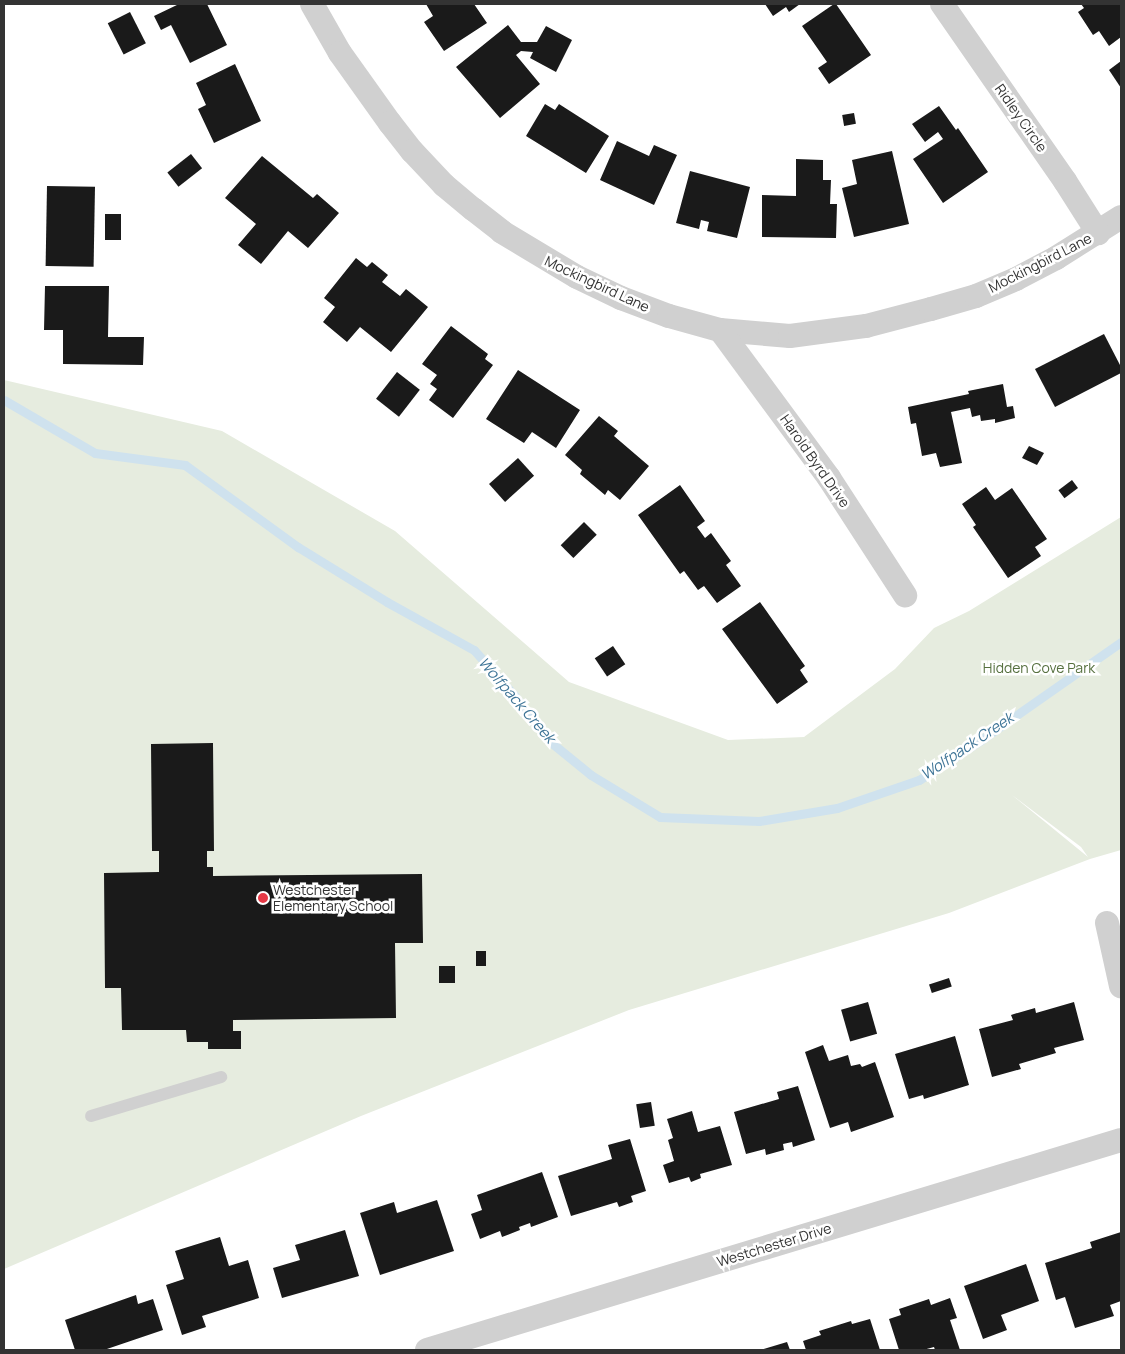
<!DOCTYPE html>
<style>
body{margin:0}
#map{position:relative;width:1125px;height:1354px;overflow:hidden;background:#fff;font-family:Manrope,sans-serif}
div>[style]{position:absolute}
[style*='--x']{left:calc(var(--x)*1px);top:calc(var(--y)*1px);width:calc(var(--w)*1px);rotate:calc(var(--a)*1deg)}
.green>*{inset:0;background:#e6ecdf}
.stream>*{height:9px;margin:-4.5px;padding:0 4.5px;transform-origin:4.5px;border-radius:4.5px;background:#cfe2ee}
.building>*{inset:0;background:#1a1a1a;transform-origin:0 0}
.lane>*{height:12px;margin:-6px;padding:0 6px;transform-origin:6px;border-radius:6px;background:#d0d0d0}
.street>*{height:24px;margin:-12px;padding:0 12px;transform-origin:12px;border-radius:12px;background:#d0d0d0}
.dots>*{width:14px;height:14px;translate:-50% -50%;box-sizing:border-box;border:2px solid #fff;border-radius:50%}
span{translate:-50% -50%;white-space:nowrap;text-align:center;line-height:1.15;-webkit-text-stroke:5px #fff;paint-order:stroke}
.street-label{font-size:14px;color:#333}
.park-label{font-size:14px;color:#56703f}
.poi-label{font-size:14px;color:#333}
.left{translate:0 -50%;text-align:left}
.water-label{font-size:15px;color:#3f7597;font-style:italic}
.frame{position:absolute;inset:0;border:5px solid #333;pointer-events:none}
</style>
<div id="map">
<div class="green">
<div style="clip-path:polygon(evenodd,4px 380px,222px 431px,395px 531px,569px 682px,728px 740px,804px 737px,895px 669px,934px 628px,969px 611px,1121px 517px,1121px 850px,1090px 859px,949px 913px,629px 1010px,361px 1116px,4px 1269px,4px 380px,1012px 795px,1081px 847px,1088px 857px,1012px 795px)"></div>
</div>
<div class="stream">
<div style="--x:4;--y:400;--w:105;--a:30.2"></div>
<div style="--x:95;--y:453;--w:91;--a:7.6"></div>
<div style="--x:185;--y:465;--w:140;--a:36"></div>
<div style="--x:298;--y:547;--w:105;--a:31.7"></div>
<div style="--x:387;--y:602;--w:99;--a:28.9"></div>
<div style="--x:474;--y:650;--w:60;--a:48.4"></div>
<div style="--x:514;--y:695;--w:56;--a:52.9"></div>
<div style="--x:548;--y:740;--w:55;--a:39.1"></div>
<div style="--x:591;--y:775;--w:81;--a:31.3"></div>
<div style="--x:660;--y:817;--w:99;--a:2.3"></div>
<div style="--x:759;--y:821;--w:79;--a:-9.5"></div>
<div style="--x:837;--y:808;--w:87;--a:-18.9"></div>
<div style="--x:919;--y:780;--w:74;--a:-32.8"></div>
<div style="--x:981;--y:740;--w:171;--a:-35"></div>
</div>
<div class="building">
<div style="clip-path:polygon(179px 4px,207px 4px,227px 45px,190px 63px,171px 25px,161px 30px,154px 16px)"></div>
<div style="clip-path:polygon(426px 4px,474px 4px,487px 23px,444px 51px,424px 22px,433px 16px)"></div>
<div style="clip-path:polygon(765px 4px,800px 4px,789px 12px,786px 7px,773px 16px)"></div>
<div style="clip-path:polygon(834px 4px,836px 4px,871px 55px,829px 84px,818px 68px,827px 62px,802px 26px)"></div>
<div style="clip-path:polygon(1081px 4px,1121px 4px,1121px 37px,1109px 46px,1099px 31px,1093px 35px,1078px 12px,1084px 8px)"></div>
<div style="left:130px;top:12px;width:35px;height:25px;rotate:63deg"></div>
<div style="clip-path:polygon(508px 25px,521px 42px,537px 42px,546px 26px,572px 40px,556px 72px,530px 58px,533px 52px,521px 51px,516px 55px,540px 84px,500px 118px,456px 67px)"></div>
<div style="clip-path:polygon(1121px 61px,1121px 88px,1109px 70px)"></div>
<div style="clip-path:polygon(235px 64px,261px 121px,214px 143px,198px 109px,206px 105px,196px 83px)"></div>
<div style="clip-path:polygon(545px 104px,555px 110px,559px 104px,609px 136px,586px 173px,526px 136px)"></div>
<div style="clip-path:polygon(939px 106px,956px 130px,958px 128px,988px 172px,943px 203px,913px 159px,943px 139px,938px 132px,925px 142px,912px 124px)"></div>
<div style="left:854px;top:113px;width:11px;height:12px;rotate:80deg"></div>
<div style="clip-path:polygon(617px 141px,649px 156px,654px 145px,677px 155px,654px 205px,600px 180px)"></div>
<div style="clip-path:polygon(892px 151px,909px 224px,854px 237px,842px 188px,857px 184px,852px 160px)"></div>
<div style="left:191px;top:154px;width:18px;height:30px;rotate:52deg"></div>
<div style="clip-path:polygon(262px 156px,313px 198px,317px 194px,339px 213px,308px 248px,288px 231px,261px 264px,238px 245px,256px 224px,225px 198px)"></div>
<div style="clip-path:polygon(796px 159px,823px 160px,823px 180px,831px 180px,830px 204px,837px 204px,836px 238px,762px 237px,762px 195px,796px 196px)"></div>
<div style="clip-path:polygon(690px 171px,750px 187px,737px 238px,707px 231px,709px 222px,701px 220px,699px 229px,676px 223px)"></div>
<div style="left:47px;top:186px;width:48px;height:80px;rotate:1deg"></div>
<div style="left:105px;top:214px;width:16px;height:26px"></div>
<div style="clip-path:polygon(356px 258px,367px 267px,372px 262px,388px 275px,382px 282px,400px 296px,406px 289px,428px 307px,391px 352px,360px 327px,347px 342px,323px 322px,335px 307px,324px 298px)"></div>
<div style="clip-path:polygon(45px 286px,109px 286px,108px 337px,144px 337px,143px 365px,63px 364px,63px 330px,44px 330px)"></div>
<div style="clip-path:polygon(451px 326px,488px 354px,485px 359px,493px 365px,453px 418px,429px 400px,437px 389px,430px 384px,437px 375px,422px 364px)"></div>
<div style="clip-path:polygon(1104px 334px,1121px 367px,1121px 373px,1055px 407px,1035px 369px)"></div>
<div style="clip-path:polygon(518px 370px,580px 410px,556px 448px,532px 432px,524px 443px,486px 419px)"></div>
<div style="left:397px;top:372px;width:29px;height:34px;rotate:38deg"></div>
<div style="clip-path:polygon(1003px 384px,1007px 407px,1013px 406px,1015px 418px,995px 423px,995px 419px,981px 421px,980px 415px,972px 417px,970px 408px,951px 412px,962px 463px,940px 467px,936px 453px,922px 456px,916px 423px,911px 424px,908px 407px,969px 394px,968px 391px)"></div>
<div style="clip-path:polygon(599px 416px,618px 431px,614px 436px,649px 466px,620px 500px,608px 490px,605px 495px,580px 474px,582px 470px,565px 455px)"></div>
<div style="clip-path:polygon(1029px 446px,1044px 453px,1037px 465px,1022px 458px)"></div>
<div style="left:518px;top:458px;width:24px;height:39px;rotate:48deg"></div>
<div style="left:1072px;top:480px;width:10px;height:17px;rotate:53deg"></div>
<div style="clip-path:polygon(680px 485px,705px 521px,697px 527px,705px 538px,711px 533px,731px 561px,726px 565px,741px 586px,717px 603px,704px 586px,698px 590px,684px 571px,680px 574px,638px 515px)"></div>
<div style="clip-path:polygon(986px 487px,995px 500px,1012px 488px,1047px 539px,1035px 547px,1041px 556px,1008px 578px,973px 527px,976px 525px,962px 504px)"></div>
<div style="left:584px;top:522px;width:18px;height:33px;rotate:45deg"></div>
<div style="clip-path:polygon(760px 602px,805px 666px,800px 670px,808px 682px,777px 704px,722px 629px)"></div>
<div style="left:613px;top:646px;width:22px;height:22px;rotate:56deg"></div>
<div style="clip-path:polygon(213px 743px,214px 851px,207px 851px,207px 867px,213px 867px,213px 876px,422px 874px,423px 943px,395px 943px,396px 1018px,233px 1020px,233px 1031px,241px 1031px,241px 1049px,208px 1049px,208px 1042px,187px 1042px,186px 1030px,122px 1030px,121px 988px,105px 988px,104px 873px,159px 872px,159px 851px,152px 851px,151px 744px)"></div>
<div style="left:476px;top:951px;width:10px;height:15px"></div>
<div style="left:439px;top:966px;width:16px;height:17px"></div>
<div style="left:949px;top:978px;width:9px;height:21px;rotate:72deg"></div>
<div style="left:868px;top:1002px;width:33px;height:28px;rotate:74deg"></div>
<div style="clip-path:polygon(1074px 1002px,1084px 1040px,1054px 1048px,1056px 1053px,1019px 1064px,1021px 1069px,992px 1077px,979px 1029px,1013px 1020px,1011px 1015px,1014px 1014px,1035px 1008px,1036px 1013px)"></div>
<div style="clip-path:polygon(955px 1036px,969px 1085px,924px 1099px,923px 1095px,909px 1099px,895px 1054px)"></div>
<div style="clip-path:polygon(823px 1045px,829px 1061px,848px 1055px,851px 1066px,860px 1064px,862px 1067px,875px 1062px,894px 1117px,851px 1132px,848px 1122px,830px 1128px,805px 1052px)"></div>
<div style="clip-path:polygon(798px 1086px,815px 1140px,793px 1147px,792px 1142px,783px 1144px,784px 1150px,766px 1155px,765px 1149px,746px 1154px,734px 1112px,779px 1099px,777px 1092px)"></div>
<div style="left:651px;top:1102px;width:24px;height:15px;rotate:81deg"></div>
<div style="clip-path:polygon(692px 1111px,698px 1132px,720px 1126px,732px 1165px,700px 1174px,701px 1178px,691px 1182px,689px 1177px,669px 1183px,663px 1165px,674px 1161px,668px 1140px,673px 1138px,667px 1119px)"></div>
<div style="clip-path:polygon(630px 1139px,646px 1191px,631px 1196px,633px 1202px,619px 1207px,617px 1202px,571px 1216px,558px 1176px,612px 1159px,608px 1145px)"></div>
<div style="clip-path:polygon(542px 1172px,558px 1217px,531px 1227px,530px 1223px,519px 1227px,520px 1230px,502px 1237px,500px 1231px,480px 1239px,471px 1214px,482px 1210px,477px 1195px)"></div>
<div style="clip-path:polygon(437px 1200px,454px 1251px,380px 1275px,360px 1213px,394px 1202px,397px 1213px)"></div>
<div style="clip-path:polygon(345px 1230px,359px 1276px,282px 1298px,273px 1268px,300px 1260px,295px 1245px)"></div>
<div style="clip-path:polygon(1121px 1232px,1121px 1301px,1110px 1305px,1114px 1316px,1075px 1328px,1065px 1297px,1056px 1300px,1045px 1263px,1092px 1248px,1090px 1242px)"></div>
<div style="clip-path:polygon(220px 1237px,229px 1266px,248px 1260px,259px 1298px,202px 1316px,206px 1327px,182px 1335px,166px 1285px,184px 1279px,175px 1251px)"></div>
<div style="clip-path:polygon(1026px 1264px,1039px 1301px,1001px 1315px,1007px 1330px,983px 1339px,964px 1286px)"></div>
<div style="clip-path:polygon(136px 1295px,138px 1304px,153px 1299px,163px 1330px,104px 1350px,75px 1350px,65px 1320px)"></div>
<div style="clip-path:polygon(950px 1298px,957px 1318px,950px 1320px,960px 1350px,935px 1350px,934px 1347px,923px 1350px,899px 1350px,889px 1319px,901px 1315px,899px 1309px,929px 1299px,931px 1305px)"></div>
<div style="clip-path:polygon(870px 1319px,880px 1350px,806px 1350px,803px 1341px,821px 1335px,819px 1331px,851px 1321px,852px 1324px)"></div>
<div style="clip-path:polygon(787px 1342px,790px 1350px,760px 1350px)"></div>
</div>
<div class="lane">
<div style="--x:91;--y:1116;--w:136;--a:-16.7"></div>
</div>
<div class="street">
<div style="--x:312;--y:4;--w:56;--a:60.3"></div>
<div style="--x:340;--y:53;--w:86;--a:54.5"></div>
<div style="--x:390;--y:123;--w:36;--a:52"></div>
<div style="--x:412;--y:151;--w:47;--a:46.7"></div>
<div style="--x:444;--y:185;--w:38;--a:40"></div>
<div style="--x:473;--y:209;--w:37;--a:38"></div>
<div style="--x:502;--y:232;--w:87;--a:31"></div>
<div style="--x:577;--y:277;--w:49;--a:25.5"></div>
<div style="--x:621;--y:298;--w:51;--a:20.6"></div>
<div style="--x:669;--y:316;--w:53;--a:15.4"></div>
<div style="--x:720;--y:330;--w:70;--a:4.9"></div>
<div style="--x:790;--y:336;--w:77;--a:-7.5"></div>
<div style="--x:866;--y:326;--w:67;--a:-14.7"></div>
<div style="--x:931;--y:309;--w:47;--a:-16.1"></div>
<div style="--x:976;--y:296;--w:43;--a:-23"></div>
<div style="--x:1016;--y:279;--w:45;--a:-27.7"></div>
<div style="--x:1056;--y:258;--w:77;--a:-32.2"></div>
<div style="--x:942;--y:4;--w:216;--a:55.2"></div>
<div style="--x:1065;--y:181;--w:62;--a:57.6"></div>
<div style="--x:720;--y:330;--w:184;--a:53.6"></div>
<div style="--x:829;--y:478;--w:140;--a:57"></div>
<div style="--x:1107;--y:923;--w:65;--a:77.5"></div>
<div style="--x:427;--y:1350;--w:725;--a:-16.84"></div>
</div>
<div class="dots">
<div style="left:263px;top:898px;background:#e63946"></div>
</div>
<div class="street-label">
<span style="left:1021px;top:118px;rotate:55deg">Ridley Circle</span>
<span style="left:1040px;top:263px;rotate:-27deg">Mockingbird Lane</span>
<span style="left:597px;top:284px;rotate:25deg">Mockingbird Lane</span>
<span style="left:815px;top:461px;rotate:55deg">Harold Byrd Drive</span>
<span style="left:774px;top:1245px;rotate:-17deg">Westchester Drive</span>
</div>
<div class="park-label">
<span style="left:1039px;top:668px">Hidden Cove Park</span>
</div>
<div class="poi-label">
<span class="left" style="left:273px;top:898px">Westchester<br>Elementary School</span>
</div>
<div class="water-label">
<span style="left:517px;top:700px;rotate:49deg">Wolfpack Creek</span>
<span style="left:967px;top:746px;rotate:-34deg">Wolfpack Creek</span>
</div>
<div class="frame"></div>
</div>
